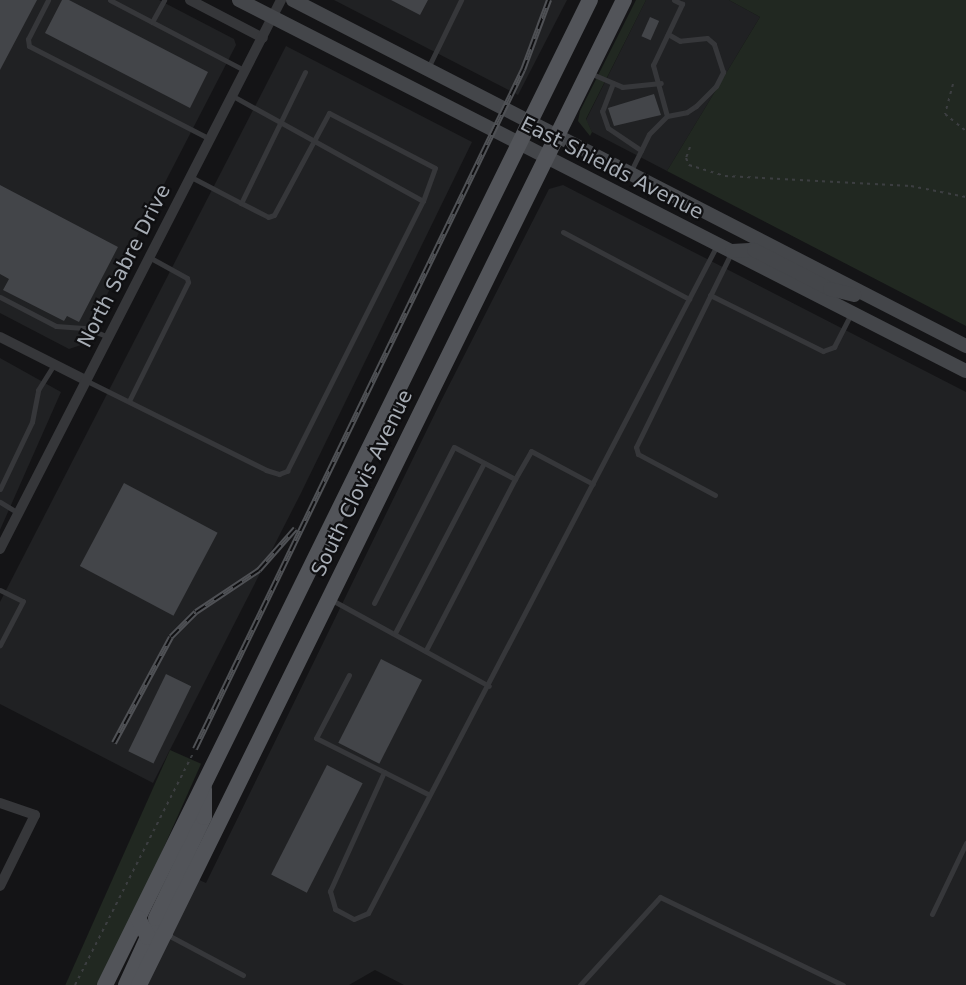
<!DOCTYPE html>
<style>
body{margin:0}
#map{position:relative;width:966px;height:985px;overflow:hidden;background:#141416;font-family:"DejaVu Sans",sans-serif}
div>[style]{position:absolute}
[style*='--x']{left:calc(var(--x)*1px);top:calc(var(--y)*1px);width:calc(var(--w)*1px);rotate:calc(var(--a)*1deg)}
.built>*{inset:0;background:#202123}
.green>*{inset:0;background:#212821;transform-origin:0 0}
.building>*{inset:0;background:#434549;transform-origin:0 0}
.path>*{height:2px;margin-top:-1px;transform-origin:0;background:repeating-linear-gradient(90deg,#3c3e41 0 3px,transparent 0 7.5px)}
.lane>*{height:5px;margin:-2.5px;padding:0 2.5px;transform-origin:2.5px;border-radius:2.5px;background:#36373a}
.street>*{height:10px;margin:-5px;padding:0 5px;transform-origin:5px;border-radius:5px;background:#36373a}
.secondary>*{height:14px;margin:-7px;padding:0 7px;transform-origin:7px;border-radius:7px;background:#44464a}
.primary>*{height:16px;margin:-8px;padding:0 8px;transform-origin:8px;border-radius:8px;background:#525459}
.rail>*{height:6px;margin-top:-3px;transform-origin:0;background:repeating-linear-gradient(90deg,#0f0f11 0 11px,#4f5155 0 22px);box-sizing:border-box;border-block:2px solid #4f5155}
span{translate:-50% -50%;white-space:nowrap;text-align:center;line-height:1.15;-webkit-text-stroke:4.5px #0f0f11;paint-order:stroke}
.street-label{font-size:20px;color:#a7adb5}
</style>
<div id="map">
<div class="built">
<div style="clip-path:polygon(0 0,159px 0,234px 39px,236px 45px,81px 345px,69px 349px,0 313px)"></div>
<div style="clip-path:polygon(334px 0,567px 0,518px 95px)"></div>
<div style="clip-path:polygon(646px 0,729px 0,760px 17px,667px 171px,592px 132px,586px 120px)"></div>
<div style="clip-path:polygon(286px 46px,472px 142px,301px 493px,153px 783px,0 704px,0 602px)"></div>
<div style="clip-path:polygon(563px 185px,966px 392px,966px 985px,404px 985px,375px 970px,349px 985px,143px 985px,197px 879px,206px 883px,442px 399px,549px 189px)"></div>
<div style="clip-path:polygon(0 358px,61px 392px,0 530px)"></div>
</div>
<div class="green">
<div style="clip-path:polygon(636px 0,646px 0,586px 119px,592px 132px,590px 136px,578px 121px,580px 111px)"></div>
<div style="clip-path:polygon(729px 0,966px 0,966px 326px,667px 171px,760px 17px)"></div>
<div style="left:170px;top:750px;width:34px;height:264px;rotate:24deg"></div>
</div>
<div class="building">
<div style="clip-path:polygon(0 0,37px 0,0 70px)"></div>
<div style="clip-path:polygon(62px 0,69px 0,208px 72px,190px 108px,45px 33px)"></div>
<div style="clip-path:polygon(391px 0,428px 0,420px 15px)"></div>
<div style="left:650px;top:17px;width:10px;height:21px;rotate:24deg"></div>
<div style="clip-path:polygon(654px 94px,661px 115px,614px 126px,608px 108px)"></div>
<div style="clip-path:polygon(0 185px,118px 247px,79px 322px,67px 316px,64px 321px,3px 290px,9px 279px,0 274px)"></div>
<div style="left:124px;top:483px;width:106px;height:94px;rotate:28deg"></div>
<div style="left:381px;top:659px;width:46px;height:94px;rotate:27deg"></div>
<div style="left:166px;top:674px;width:28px;height:86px;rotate:26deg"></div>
<div style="left:327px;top:765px;width:40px;height:123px;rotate:27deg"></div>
</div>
<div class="path">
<div style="--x:953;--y:84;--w:31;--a:105"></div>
<div style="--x:945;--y:114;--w:27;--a:39"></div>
<div style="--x:690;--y:147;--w:12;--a:110"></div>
<div style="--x:686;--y:158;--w:8;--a:67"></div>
<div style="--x:689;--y:165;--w:38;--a:17"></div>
<div style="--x:725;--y:176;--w:186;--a:3.1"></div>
<div style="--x:911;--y:186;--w:56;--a:11.3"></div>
<div style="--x:75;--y:985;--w:260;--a:-63"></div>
</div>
<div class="lane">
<div style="--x:48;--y:0;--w:44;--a:117.1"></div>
<div style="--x:28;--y:39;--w:7;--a:82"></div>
<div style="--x:29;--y:46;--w:203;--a:27.2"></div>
<div style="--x:110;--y:0;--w:153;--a:27.6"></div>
<div style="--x:152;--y:22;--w:25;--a:-61"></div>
<div style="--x:428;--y:68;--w:76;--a:-64.1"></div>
<div style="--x:305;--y:72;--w:146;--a:116"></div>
<div style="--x:241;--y:203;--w:30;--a:27"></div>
<div style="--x:268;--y:217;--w:6;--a:-18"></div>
<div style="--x:274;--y:215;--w:116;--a:-61.7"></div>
<div style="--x:329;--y:113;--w:119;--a:27.4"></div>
<div style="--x:435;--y:168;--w:35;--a:110"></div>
<div style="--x:592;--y:74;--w:33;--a:23"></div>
<div style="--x:622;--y:87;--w:39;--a:-6"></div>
<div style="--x:613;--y:83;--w:30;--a:111"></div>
<div style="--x:602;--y:111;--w:18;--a:71"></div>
<div style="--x:608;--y:128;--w:40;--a:34"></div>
<div style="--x:667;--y:116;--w:20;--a:-11"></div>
<div style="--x:687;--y:112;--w:11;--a:-34"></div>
<div style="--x:696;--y:106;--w:28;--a:-45"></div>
<div style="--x:716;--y:86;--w:16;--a:-63"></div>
<div style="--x:723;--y:72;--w:29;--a:-108"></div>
<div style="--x:714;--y:44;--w:9;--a:-139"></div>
<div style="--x:707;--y:38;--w:27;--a:174"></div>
<div style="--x:680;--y:41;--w:14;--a:-150"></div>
<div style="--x:630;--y:173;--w:43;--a:-64"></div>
<div style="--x:649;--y:134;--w:25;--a:-45"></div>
<div style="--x:667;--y:116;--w:53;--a:-105.4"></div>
<div style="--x:653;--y:65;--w:68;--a:-64.6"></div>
<div style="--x:682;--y:4;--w:9;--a:-153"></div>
<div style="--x:191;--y:177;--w:56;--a:27.5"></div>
<div style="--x:563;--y:232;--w:143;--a:28"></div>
<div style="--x:710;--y:295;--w:126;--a:26.4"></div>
<div style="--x:823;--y:351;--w:12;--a:-20"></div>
<div style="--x:834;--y:347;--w:37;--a:-63"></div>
<div style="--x:0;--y:297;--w:63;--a:27.4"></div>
<div style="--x:56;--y:326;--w:31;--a:4"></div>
<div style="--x:87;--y:328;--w:23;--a:23"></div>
<div style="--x:85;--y:380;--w:202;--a:26.4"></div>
<div style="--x:266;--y:470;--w:14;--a:17"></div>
<div style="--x:279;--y:474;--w:9;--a:-21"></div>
<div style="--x:287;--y:471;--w:302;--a:-63.3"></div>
<div style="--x:423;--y:201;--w:217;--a:-151.1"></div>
<div style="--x:129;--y:401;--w:133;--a:-63.6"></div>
<div style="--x:188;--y:282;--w:4;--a:-104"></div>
<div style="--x:187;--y:278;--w:43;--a:-151.1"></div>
<div style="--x:0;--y:489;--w:74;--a:-64.5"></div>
<div style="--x:32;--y:422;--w:33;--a:-79"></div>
<div style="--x:38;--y:390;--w:31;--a:-58"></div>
<div style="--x:715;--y:495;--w:87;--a:-152"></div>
<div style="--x:638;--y:454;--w:7;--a:-106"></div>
<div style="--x:636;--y:447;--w:216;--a:-63.9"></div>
<div style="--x:0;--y:502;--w:21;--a:31"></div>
<div style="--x:0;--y:590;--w:25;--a:26"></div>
<div style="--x:23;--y:601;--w:50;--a:117.6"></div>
<div style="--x:330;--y:599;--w:181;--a:28.7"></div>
<div style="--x:374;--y:603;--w:175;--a:-62.9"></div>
<div style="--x:454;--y:447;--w:69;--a:27.7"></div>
<div style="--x:515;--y:479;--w:32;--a:-60"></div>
<div style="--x:531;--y:451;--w:70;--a:28"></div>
<div style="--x:395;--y:633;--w:192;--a:-62.4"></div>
<div style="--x:426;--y:650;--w:193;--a:-62.5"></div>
<div style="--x:349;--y:675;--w:71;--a:117.6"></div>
<div style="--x:316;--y:738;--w:76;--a:26.6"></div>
<div style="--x:384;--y:772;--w:131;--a:114.4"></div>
<div style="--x:330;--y:891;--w:19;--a:74"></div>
<div style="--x:335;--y:909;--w:21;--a:28"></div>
<div style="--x:354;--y:919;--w:15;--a:-23"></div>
<div style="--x:368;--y:913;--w:754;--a:-62.41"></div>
<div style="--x:384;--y:772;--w:49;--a:26.6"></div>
<div style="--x:932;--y:914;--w:79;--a:-64.4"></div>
<div style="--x:168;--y:935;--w:85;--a:28.1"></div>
<div style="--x:580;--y:985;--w:119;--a:-47.7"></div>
<div style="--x:660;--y:897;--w:203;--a:25.7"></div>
</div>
<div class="street">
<div style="--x:190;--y:0;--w:82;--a:27.5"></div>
<div style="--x:0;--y:337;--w:95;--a:26.8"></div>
<div style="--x:0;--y:549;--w:617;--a:-62.89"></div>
<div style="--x:0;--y:803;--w:37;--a:19"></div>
<div style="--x:35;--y:815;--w:79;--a:116.2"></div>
</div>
<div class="secondary">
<div style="--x:239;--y:0;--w:816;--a:27.04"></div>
<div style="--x:293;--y:0;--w:757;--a:27.21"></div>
<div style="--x:732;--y:251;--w:22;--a:-3"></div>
<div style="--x:754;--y:250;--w:85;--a:27.2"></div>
<div style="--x:830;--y:289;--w:25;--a:14"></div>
</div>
<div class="primary">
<div style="--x:165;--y:933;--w:7;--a:-146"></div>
<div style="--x:159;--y:929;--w:11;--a:-105"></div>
<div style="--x:156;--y:918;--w:112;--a:-64.6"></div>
<div style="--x:204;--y:817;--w:28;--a:-90"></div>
<div style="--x:105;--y:985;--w:1098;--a:-63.79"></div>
<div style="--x:126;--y:985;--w:53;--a:-65.4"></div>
<div style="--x:148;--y:937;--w:21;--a:-118"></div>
<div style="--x:139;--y:985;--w:1098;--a:-63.79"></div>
</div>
<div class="rail">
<div style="--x:114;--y:743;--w:120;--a:-61.7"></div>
<div style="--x:171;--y:637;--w:35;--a:-45"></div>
<div style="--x:196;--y:612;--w:76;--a:-33.7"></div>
<div style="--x:259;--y:570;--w:55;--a:-48.7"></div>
<div style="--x:195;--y:749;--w:754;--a:-64.22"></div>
<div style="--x:523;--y:70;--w:75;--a:-69.6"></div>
</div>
<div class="street-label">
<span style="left:612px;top:168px;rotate:27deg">East Shields Avenue</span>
<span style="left:124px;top:266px;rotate:-63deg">North Sabre Drive</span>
<span style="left:362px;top:483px;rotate:-64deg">South Clovis Avenue</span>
</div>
</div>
